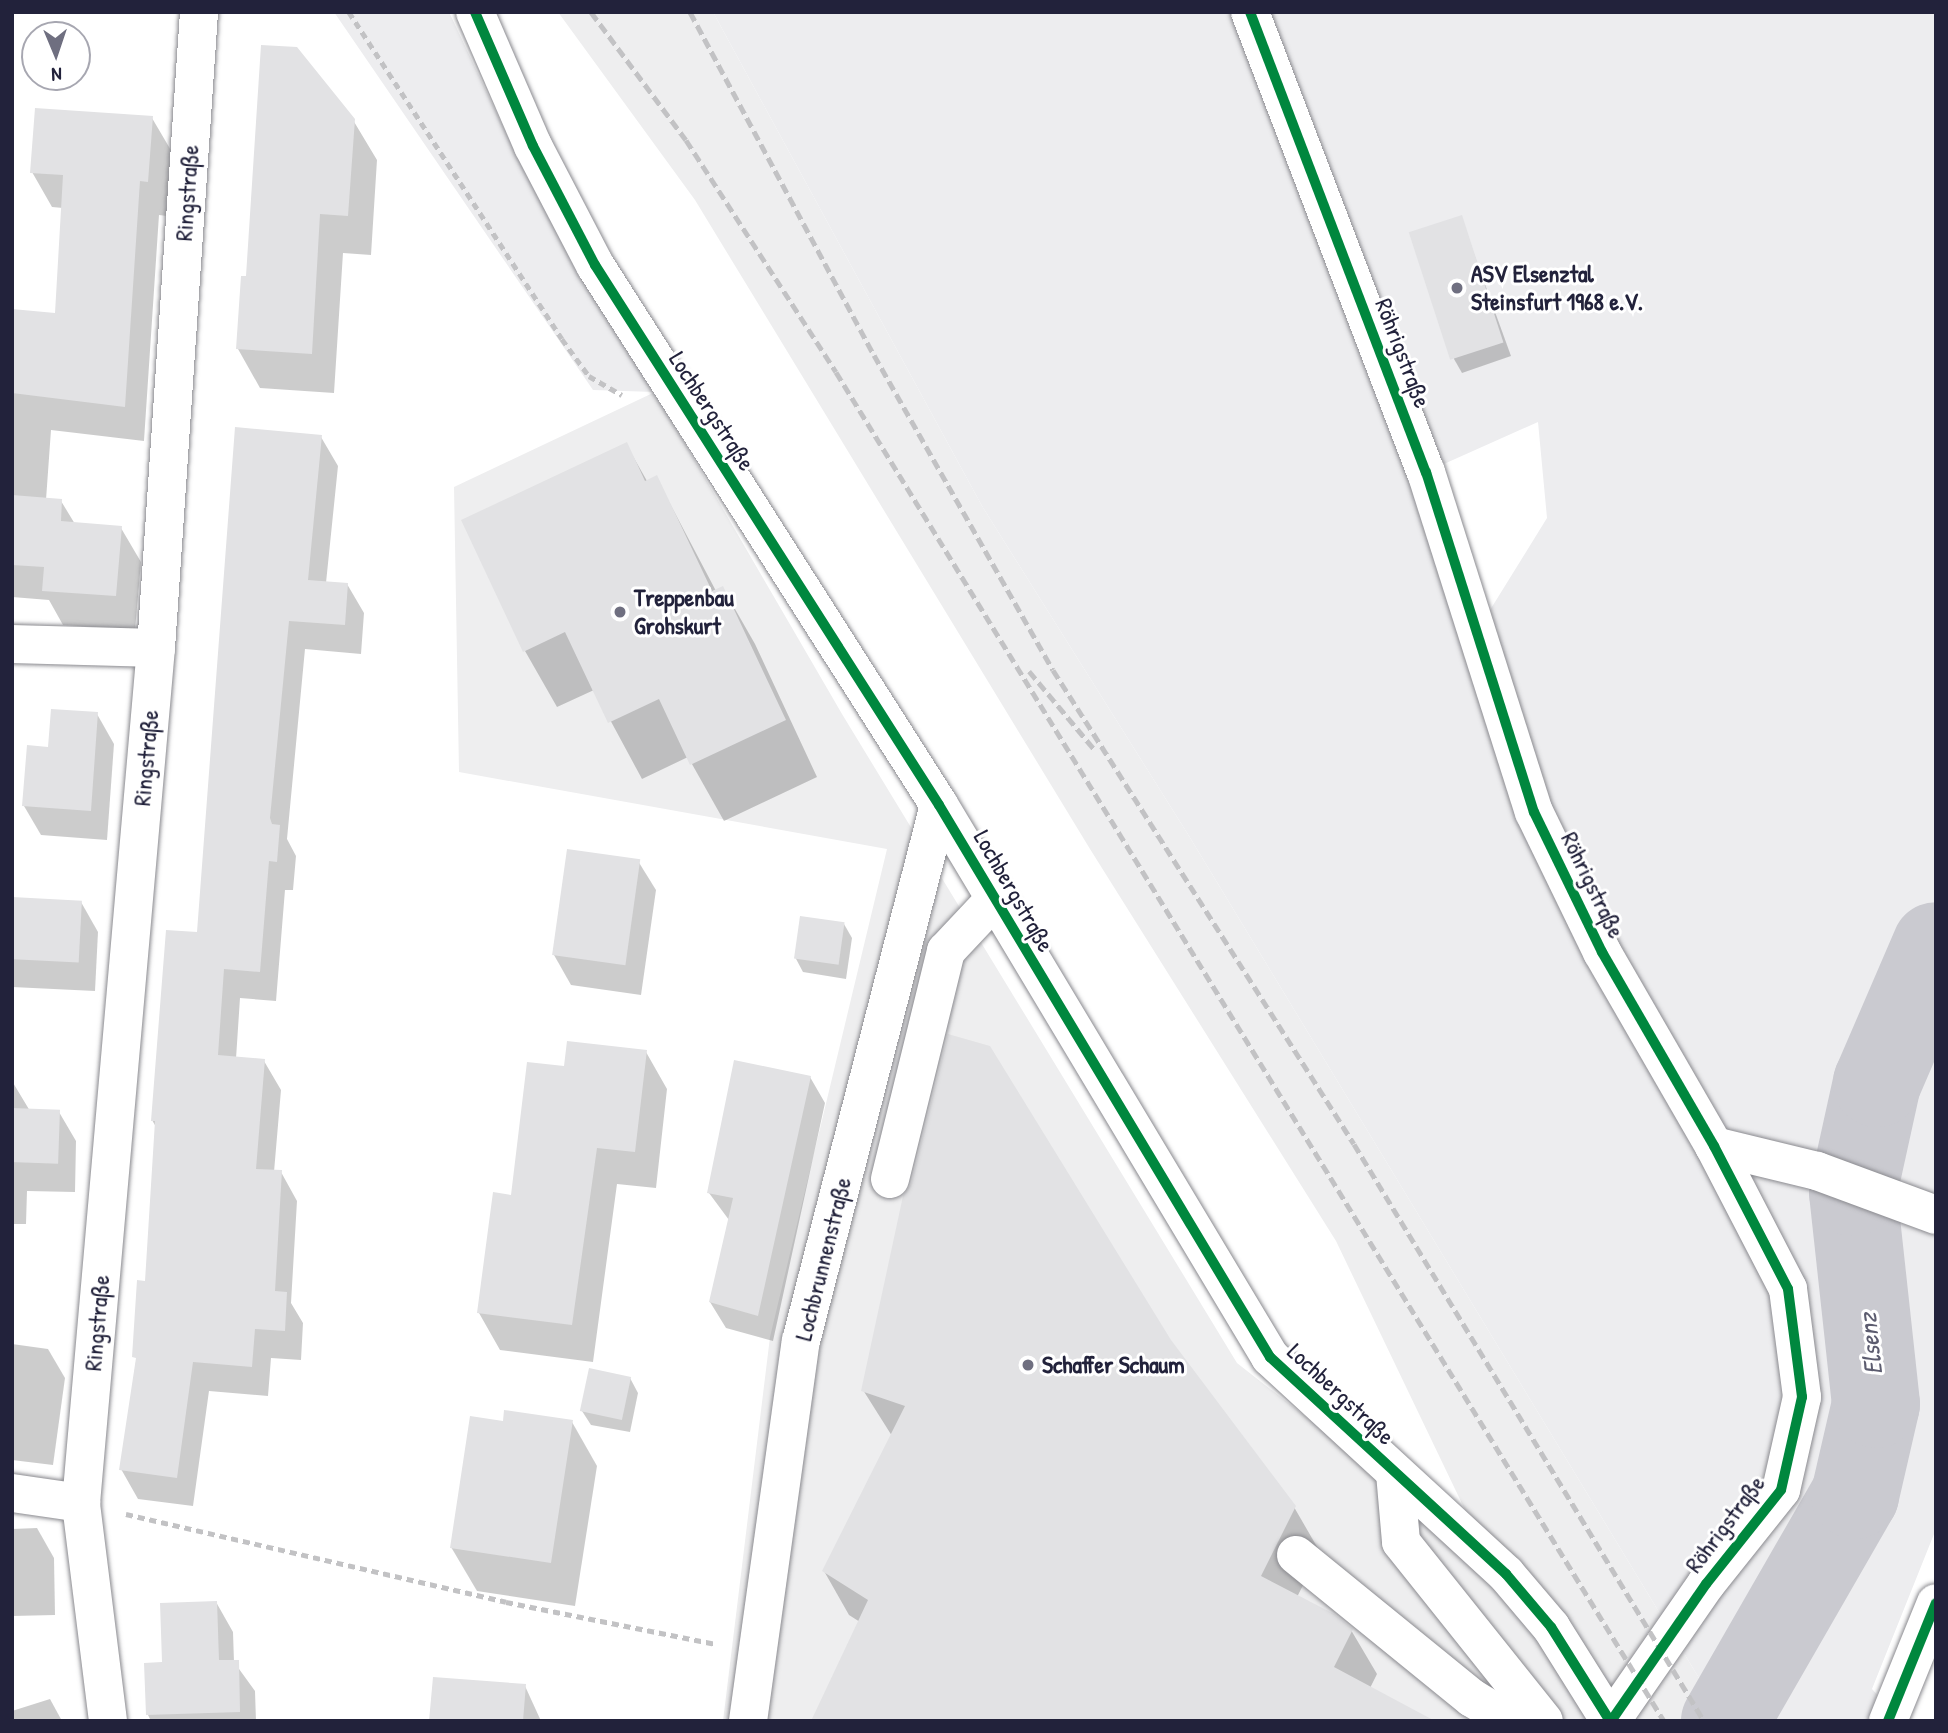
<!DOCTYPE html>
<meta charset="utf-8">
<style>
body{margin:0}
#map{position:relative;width:1948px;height:1733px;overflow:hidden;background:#fff;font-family:"Patrick Hand",sans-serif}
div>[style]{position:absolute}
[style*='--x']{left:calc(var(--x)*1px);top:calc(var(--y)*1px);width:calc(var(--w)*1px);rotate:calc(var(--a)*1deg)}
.built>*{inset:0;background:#eeeeef}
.green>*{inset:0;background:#ededef}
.shadow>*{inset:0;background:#0003}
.river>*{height:88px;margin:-44px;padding:0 44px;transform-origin:44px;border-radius:44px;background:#cacad0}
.building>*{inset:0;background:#e2e2e4;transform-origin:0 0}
.path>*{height:4.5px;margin-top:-2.25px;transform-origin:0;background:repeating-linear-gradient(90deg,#c2c2c4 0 7px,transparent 0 12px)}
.roads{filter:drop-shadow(0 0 2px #8a8a8f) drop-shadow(0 0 2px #8a8a8f)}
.minor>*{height:38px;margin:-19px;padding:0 19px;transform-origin:19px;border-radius:19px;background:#fff}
.rail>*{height:5px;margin-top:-2.5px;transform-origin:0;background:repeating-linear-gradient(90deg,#c2c2c4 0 10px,transparent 0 15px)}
.cycleway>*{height:10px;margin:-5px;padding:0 5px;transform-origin:5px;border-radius:5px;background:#00873e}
.dots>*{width:19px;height:19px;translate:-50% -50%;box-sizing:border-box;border:4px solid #fff;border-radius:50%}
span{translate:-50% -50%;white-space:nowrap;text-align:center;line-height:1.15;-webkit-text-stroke:6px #fff;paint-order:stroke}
.street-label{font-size:24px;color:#22223b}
.poi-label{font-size:24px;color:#22223b;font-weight:700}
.left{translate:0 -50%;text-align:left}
.water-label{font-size:26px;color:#5c5c6f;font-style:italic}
.frame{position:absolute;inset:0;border:14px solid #22223b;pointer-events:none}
.north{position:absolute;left:21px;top:21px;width:70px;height:70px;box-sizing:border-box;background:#fff;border:2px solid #a7a7b1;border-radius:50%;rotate:178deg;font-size:19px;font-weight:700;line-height:28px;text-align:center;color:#22223b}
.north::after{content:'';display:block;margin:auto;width:24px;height:32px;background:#6f6f80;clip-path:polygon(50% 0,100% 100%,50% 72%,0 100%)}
</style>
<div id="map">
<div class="built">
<div style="clip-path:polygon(558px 12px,713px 12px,982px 506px,1189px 836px,1725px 1721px,723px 1721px,770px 1337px,887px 849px,459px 772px,454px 487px,655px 392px,842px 714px,1237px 1363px,1361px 1460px,1467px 1514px,1336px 1241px,1090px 849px,695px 200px)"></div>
</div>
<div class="green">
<div style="clip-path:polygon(334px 12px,449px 12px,515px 152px,655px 392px,593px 390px)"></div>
<div style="clip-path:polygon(evenodd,713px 12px,1936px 12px,1936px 1529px,1872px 1689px,1900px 1721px,1725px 1721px,1189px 836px,982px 506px,713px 12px,1538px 422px,1547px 518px,1477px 631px,1426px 472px,1538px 422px)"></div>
</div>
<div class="shadow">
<div style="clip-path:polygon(152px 118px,172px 152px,167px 216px,159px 215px,144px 441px,51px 430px,46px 500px,61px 501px,75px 524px,121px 528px,141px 562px,135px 630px,63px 625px,49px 600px,12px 597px,12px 326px,57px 315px,63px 208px,52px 207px,32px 172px)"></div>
<div style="clip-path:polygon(353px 120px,377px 160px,371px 255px,343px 253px,334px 393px,260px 388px,238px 349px,247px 278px)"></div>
<div style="clip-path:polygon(1461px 218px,1511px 356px,1462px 373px,1454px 359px)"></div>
<div style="clip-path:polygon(321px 437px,338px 466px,326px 583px,347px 584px,364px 613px,361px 654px,305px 649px,287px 839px,296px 856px,293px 890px,285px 890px,276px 1001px,240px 998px,236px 1059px,264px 1061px,281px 1090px,274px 1172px,281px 1172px,297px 1201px,291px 1303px,303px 1323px,301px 1360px,271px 1358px,268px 1396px,209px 1391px,193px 1506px,138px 1499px,121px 1469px,147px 1283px,156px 1127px,152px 1120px)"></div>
<div style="clip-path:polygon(626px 444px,647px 481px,656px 477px,716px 591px,723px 588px,755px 644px,817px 777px,724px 821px,688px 757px,642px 779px,594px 690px,557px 707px,525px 651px)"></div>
<div style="clip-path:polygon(97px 714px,114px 744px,107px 840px,41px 835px,24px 806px,50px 749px)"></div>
<div style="clip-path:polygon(638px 861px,656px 890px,641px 995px,571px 985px,554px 955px)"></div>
<div style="clip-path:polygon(12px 899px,81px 902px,98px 932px,95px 991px,12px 987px)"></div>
<div style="clip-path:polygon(844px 924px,852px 938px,846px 979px,803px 972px,795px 957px)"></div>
<div style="clip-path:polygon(646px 1052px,667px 1089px,656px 1188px,617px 1184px,593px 1362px,500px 1350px,479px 1313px,565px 1068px)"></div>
<div style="clip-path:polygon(810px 1077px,825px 1103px,773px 1341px,726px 1328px,710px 1302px,729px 1220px,709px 1193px)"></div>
<div style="clip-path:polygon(12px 1081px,30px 1111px,59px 1112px,76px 1141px,75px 1192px,27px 1191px,26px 1224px,12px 1224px)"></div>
<div style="clip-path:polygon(1170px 1341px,1294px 1507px,1320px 1552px,1297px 1597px,1351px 1630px,1377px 1674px,1370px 1688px,860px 1622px,849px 1615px,824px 1571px,892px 1436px,863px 1390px)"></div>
<div style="clip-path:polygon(12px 1344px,48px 1349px,65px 1378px,53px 1465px,12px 1460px)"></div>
<div style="clip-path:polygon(630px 1378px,638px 1393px,630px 1432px,591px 1425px,582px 1411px)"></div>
<div style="clip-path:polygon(572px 1422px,597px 1466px,575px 1606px,477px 1591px,451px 1547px,504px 1423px)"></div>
<div style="clip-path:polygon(37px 1528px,54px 1558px,55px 1615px,12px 1616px,12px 1529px)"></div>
<div style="clip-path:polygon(216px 1602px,233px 1632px,234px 1662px,255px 1691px,256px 1721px,151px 1721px,148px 1715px,164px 1664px)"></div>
<div style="clip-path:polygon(525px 1686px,541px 1721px,431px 1721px)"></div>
<div style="clip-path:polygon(50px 1699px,62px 1721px,12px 1721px,12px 1711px)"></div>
</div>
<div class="river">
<div style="--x:1725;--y:1721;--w:261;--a:-60.1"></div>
<div style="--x:1855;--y:1495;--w:93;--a:-77"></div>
<div style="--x:1876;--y:1404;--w:213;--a:-96.2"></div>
<div style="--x:1853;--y:1192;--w:112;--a:-77.6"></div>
<div style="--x:1877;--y:1083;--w:149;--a:-66.7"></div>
</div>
<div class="building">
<div style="clip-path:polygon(261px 45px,297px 47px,355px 119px,348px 216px,320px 214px,312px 354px,236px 349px,241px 276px,246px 276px)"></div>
<div style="clip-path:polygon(35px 108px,153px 116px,148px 182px,140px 181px,125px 407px,12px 393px,12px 309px,55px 313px,63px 175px,30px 173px)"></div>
<div style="left:1462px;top:215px;width:134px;height:56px;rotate:72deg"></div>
<div style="clip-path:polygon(235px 427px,322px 435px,308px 580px,348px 583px,345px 625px,289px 621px,270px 818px,272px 824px,280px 825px,277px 862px,269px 861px,260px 972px,224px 969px,218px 1055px,265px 1059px,256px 1169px,282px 1170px,275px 1291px,287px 1292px,285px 1331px,255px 1329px,252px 1367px,193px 1362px,177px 1478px,119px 1470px,136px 1358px,132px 1357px,137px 1280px,145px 1281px,155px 1121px,151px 1121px,166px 930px,197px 932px)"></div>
<div style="clip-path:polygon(627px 442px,645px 481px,657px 475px,712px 591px,723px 586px,786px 720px,690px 765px,659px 699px,608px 723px,565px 632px,523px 652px,461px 520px)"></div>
<div style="clip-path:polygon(12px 495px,62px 499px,61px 521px,122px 526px,116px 596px,42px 591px,44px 567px,12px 565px)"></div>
<div style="clip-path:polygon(51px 709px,98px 712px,91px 811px,22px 806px,27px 745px,48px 747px)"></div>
<div style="left:567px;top:849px;width:74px;height:107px;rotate:8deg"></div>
<div style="left:12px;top:897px;width:70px;height:62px;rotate:3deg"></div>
<div style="left:800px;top:916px;width:45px;height:43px;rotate:8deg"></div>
<div style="clip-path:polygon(948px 1034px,990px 1046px,1171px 1340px,1296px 1506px,1261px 1576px,1334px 1614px,1353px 1629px,1334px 1667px,1435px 1721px,811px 1721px,868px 1600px,822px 1571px,905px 1406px,861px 1391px,903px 1196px,911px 1184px)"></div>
<div style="clip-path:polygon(567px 1041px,647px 1050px,635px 1152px,597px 1148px,572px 1325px,477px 1313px,493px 1192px,511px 1195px,527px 1062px,564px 1066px)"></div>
<div style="clip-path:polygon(734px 1060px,811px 1076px,758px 1316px,709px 1302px,733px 1198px,707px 1193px)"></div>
<div style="left:12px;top:1108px;width:48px;height:54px;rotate:2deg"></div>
<div style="left:589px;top:1368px;width:43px;height:44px;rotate:12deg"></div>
<div style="clip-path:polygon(504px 1410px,573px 1420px,551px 1563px,450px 1548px,470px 1416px,503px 1421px)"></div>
<div style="clip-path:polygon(217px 1601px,219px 1660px,239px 1660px,240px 1712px,146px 1715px,144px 1663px,162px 1662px,160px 1603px)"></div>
<div style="clip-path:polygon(433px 1677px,526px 1684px,523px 1721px,429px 1721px)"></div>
</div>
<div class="path">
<div style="--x:349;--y:12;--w:390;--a:56.9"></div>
<div style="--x:562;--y:339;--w:46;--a:53.9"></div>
<div style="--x:589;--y:376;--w:38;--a:30"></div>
<div style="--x:126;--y:1514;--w:390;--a:13"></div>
<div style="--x:506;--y:1602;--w:214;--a:11.3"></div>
</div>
<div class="roads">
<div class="minor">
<div style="--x:475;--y:12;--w:146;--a:66.6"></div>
<div style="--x:533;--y:146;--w:134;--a:62.5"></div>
<div style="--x:595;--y:265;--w:640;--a:57.5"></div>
<div style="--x:939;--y:805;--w:644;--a:59.05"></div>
<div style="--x:1270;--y:1357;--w:321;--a:42.6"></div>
<div style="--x:1506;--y:1574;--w:70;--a:49.7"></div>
<div style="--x:1551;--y:1627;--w:111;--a:57.9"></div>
<div style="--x:1250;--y:12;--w:493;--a:69.1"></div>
<div style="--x:1426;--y:472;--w:357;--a:72.4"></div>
<div style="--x:1534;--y:812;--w:156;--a:64.1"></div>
<div style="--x:1602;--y:952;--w:224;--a:60"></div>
<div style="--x:1714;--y:1146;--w:161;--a:62.6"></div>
<div style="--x:1788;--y:1289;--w:109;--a:82.6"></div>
<div style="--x:1802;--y:1397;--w:95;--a:102.7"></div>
<div style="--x:1781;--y:1490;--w:120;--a:128.6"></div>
<div style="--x:1706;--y:1584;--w:167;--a:124.7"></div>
<div style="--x:12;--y:644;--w:144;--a:1.6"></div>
<div style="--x:1714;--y:1146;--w:106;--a:13.6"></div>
<div style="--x:1817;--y:1171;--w:127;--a:20.3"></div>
<div style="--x:890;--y:1179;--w:235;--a:-76.2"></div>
<div style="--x:946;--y:951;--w:69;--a:-46.8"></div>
<div style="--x:1395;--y:1473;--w:69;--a:85"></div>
<div style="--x:1401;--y:1542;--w:229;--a:51.4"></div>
<div style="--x:12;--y:1493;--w:70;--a:8.2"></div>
<div style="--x:1296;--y:1555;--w:227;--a:39.1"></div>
<div style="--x:1472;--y:1698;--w:44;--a:31.2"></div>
<div style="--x:108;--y:1721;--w:220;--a:-97.1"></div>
<div style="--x:81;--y:1503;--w:858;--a:-84.99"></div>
<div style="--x:156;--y:648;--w:637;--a:-86.13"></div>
<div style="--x:748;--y:1721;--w:384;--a:-82.1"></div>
<div style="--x:801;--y:1341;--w:553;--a:-75.56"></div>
<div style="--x:1888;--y:1721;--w:127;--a:-67.9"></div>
</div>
</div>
<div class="rail">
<div style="--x:591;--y:12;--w:159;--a:53.4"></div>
<div style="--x:686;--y:140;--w:276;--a:57.1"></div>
<div style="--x:836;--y:372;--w:1583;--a:58.46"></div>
<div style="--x:690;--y:12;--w:389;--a:61.8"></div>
<div style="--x:874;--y:355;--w:362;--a:60.4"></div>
<div style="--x:1053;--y:670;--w:561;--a:57.58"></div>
<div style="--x:1354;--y:1144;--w:675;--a:58.76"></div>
<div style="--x:1029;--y:671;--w:102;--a:50.2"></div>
</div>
<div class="cycleway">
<div style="--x:475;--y:12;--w:146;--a:66.6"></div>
<div style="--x:533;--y:146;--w:134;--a:62.5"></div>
<div style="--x:595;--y:265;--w:640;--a:57.5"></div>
<div style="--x:939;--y:805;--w:644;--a:59.05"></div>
<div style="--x:1270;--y:1357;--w:321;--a:42.6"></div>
<div style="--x:1506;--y:1574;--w:70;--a:49.7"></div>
<div style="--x:1551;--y:1627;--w:111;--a:57.9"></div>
<div style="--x:1250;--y:12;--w:493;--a:69.1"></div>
<div style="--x:1426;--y:472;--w:357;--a:72.4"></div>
<div style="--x:1534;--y:812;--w:156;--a:64.1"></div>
<div style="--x:1602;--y:952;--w:224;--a:60"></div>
<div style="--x:1714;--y:1146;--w:161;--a:62.6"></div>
<div style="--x:1788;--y:1289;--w:109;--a:82.6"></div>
<div style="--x:1802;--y:1397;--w:95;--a:102.7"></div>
<div style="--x:1781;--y:1490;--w:120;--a:128.6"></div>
<div style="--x:1706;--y:1584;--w:167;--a:124.7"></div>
<div style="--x:1888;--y:1721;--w:127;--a:-67.9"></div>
</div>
<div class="dots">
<div style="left:1457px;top:288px;background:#6f6f80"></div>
<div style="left:620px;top:612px;background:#6f6f80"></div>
<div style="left:1028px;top:1365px;background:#6f6f80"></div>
</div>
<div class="street-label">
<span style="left:187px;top:193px;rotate:-86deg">Ringstraße</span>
<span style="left:1403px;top:353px;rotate:69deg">Röhrigstraße</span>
<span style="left:712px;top:411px;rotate:57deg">Lochbergstraße</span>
<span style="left:146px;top:758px;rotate:-85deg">Ringstraße</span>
<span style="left:1593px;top:885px;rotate:64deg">Röhrigstraße</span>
<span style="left:1014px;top:891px;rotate:60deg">Lochbergstraße</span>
<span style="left:823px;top:1259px;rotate:-76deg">Lochbrunnenstraße</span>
<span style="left:97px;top:1323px;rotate:-85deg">Ringstraße</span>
<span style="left:1341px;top:1394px;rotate:43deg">Lochbergstraße</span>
<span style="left:1725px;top:1524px;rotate:-53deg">Röhrigstraße</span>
</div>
<div class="poi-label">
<span class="left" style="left:1471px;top:288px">ASV Elsenztal<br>Steinsfurt 1968 e.V.</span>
<span class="left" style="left:634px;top:612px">Treppenbau<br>Grohskurt</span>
<span class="left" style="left:1042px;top:1365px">Schaffer Schaum</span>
</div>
<div class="water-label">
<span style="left:1870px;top:1344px;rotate:-96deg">Elsenz</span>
</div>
<div class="frame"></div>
<div class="north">N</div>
</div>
